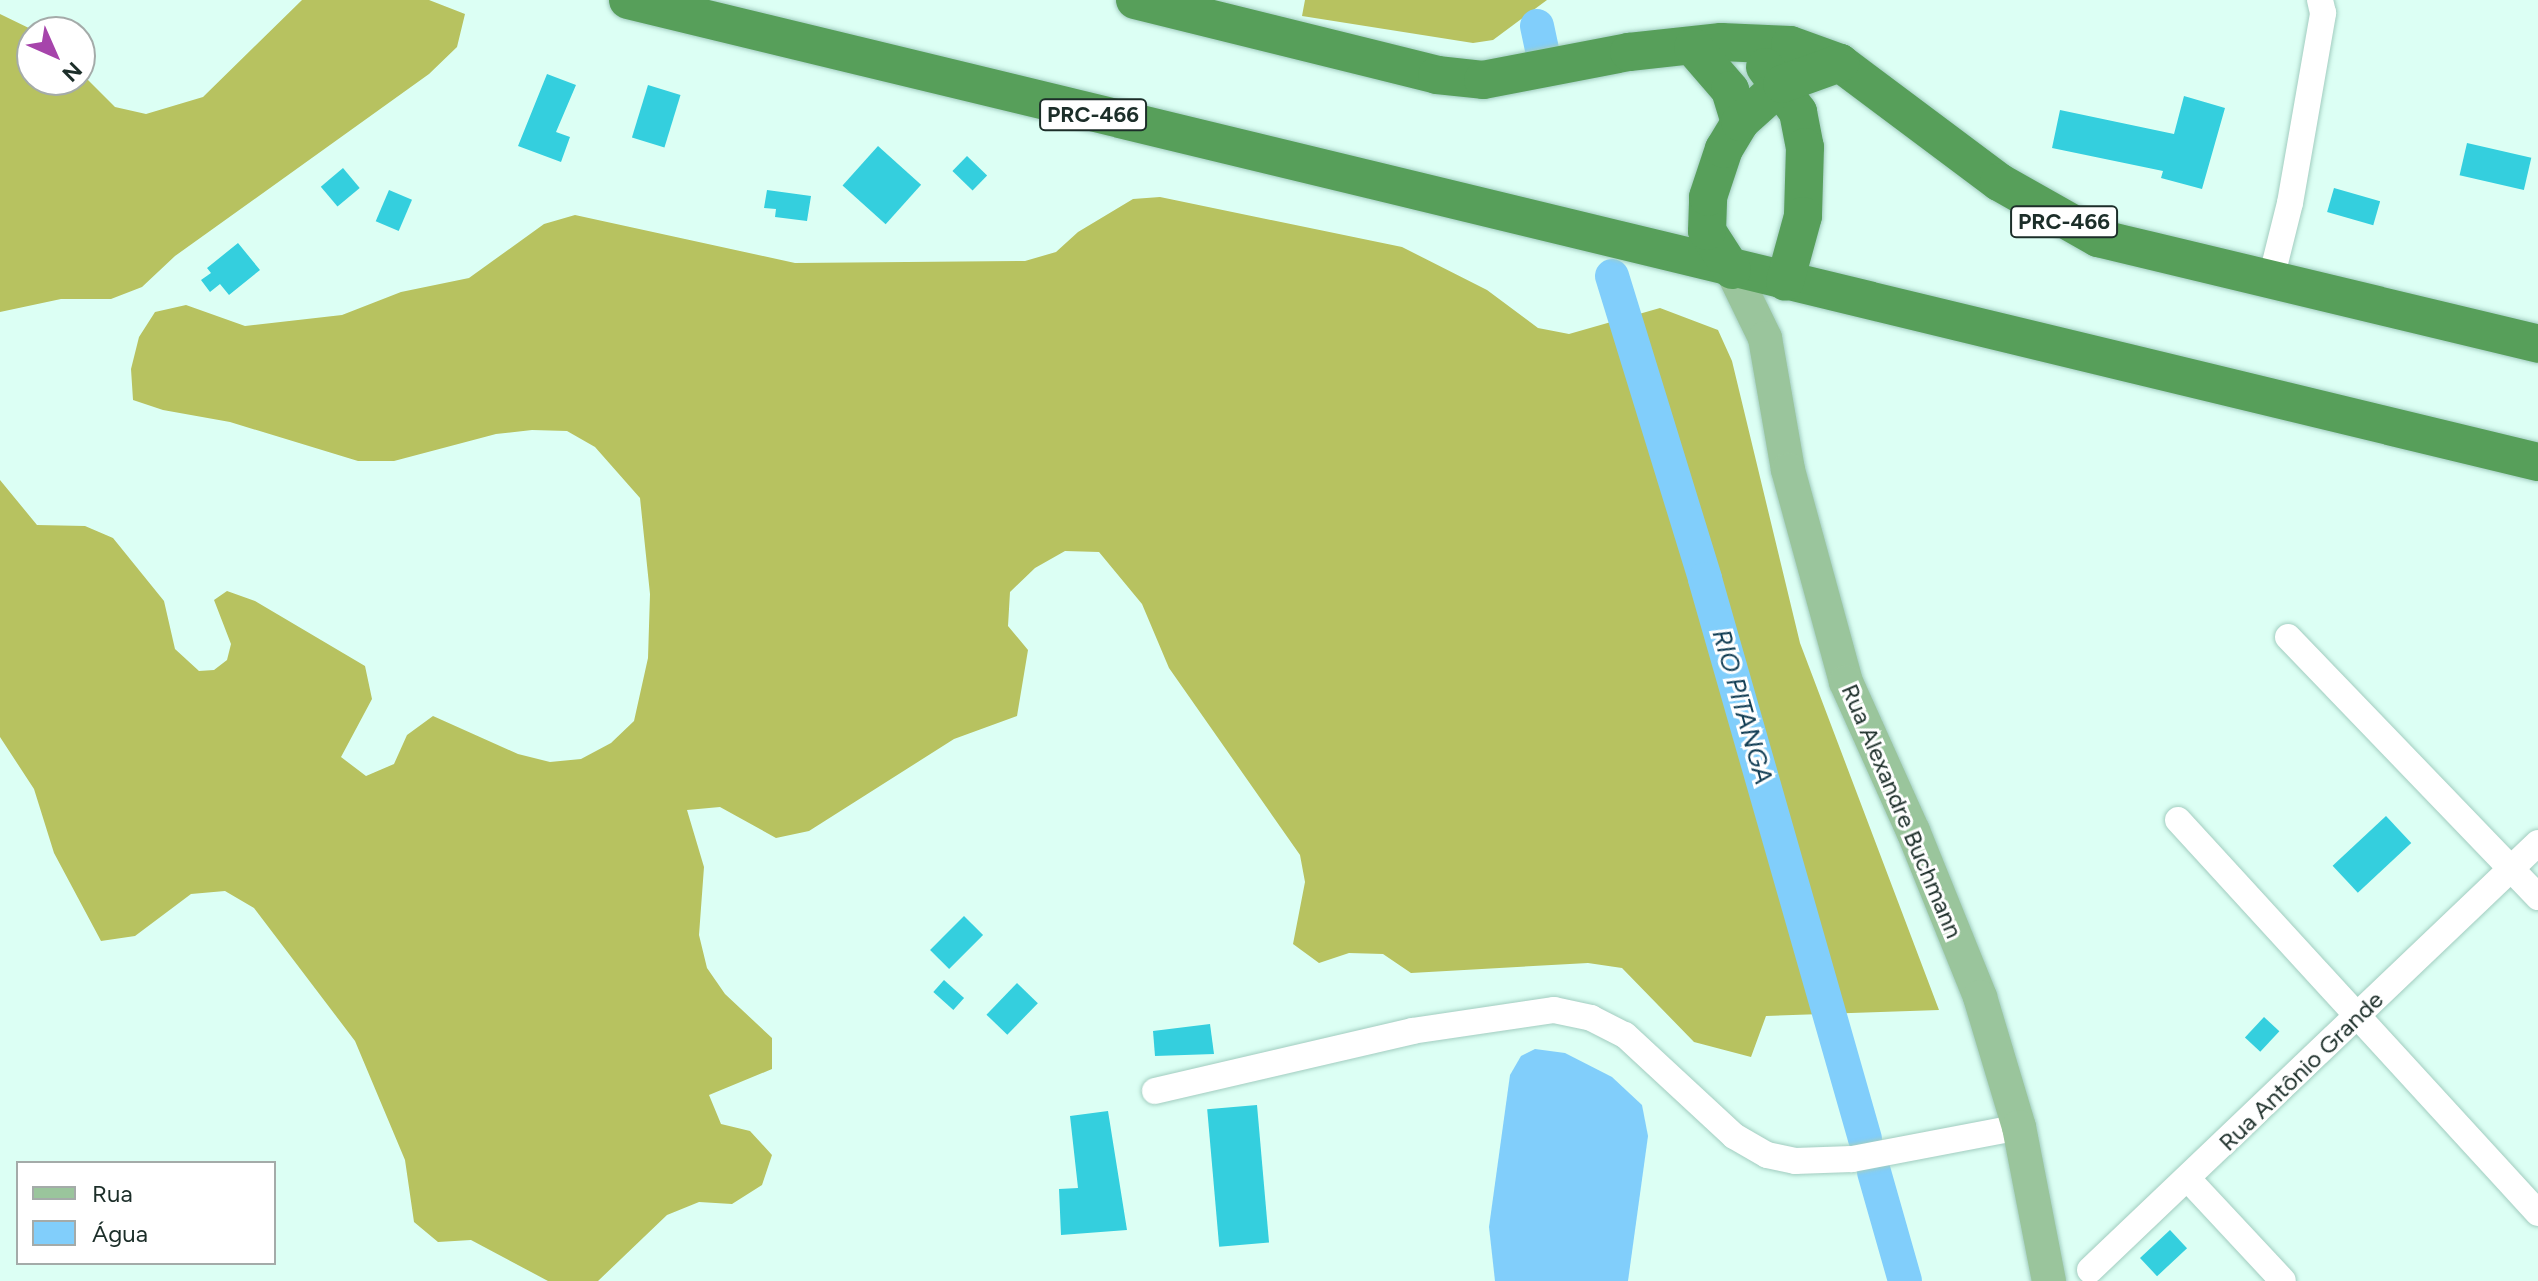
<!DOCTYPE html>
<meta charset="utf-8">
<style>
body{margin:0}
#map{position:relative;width:2538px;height:1281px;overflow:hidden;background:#dcfff4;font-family:Figtree,sans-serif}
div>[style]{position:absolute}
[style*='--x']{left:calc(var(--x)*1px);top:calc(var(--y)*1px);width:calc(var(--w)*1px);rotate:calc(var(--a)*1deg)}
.forest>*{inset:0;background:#b7c260}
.water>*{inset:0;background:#81cefb}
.river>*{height:34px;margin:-17px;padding:0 17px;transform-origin:17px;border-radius:17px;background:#81cefb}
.building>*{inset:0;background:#34cfde;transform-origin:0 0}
.roads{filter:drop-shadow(0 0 2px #a2cdc0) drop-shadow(0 0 2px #a2cdc0)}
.minor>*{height:26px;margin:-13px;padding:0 13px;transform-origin:13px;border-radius:13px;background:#fff}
.major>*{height:34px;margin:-17px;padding:0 17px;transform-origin:17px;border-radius:17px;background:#9ac59c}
.highway>*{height:38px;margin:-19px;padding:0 19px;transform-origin:19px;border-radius:19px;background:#579f5a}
span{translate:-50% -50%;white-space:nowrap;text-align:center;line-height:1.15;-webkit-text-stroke:6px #fff;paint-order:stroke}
.shield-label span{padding:2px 6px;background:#fff;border:2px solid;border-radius:6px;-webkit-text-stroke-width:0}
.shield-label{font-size:22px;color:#1c2e29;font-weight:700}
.street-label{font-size:24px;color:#1c2e29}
.water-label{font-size:26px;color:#133f56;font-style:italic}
.legend{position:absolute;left:16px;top:1161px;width:260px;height:104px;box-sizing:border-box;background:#fff;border:2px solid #a4aba9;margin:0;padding:10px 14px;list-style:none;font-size:24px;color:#1c2e29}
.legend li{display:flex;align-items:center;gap:16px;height:40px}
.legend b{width:40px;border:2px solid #a4aba9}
.north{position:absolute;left:16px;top:16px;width:80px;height:80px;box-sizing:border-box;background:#fff;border:2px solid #a4aba9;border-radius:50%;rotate:135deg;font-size:22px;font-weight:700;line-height:32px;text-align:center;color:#1c2e29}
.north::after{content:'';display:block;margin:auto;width:28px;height:36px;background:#a644ab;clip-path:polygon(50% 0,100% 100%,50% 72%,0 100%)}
</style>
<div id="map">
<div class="forest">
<div style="clip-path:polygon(302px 0,429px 0,465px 14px,457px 47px,429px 74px,175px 256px,142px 287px,111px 299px,61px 299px,0 312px,0 14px,37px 32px,32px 32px,32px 80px,80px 80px,80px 72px,115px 107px,146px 114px,203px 97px)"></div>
<div style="clip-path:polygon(1305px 0,1547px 0,1493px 40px,1473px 43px,1302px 16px)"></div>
<div style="clip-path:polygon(1160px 197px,1402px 247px,1487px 290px,1538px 328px,1569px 334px,1660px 308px,1718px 330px,1732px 361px,1800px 643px,1939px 1010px,1766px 1016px,1751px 1057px,1694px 1042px,1622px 968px,1588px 963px,1411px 973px,1383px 954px,1349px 953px,1319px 963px,1293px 944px,1305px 882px,1300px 855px,1169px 668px,1142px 604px,1099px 552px,1065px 551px,1035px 568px,1010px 592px,1008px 626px,1028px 650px,1017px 716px,954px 739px,809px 831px,776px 838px,720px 807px,687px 810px,704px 867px,699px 935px,707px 968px,725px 994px,772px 1038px,772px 1069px,709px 1095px,721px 1124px,750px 1131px,772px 1155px,762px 1185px,732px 1204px,699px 1202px,667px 1215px,598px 1281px,548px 1281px,471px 1240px,438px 1242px,414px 1222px,405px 1160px,355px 1041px,254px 908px,225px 891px,191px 894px,135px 936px,101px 941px,54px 853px,34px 789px,0 737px,0 480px,37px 525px,85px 526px,113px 538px,164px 601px,175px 649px,199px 671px,214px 670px,227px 660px,231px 644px,214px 600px,227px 591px,255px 601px,365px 666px,372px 699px,341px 757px,366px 776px,394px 764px,407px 735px,433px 716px,518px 754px,550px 762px,581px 759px,611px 743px,634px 721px,648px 658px,650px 594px,640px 498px,595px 447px,567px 431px,532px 430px,496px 434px,394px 461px,358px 461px,230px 422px,163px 410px,133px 400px,131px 369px,139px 337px,155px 312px,186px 305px,245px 326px,342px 315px,401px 292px,469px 278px,544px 224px,575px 215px,795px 263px,1025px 261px,1056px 252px,1078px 232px,1133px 199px)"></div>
</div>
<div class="water">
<div style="clip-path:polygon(1535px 1049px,1565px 1053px,1612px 1077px,1642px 1105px,1648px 1136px,1628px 1281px,1495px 1281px,1489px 1227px,1510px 1075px,1521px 1056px)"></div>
</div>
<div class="river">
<div style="--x:1537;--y:26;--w:29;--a:78"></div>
<div style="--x:1612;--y:276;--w:317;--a:72.9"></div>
<div style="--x:1705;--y:579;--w:582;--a:74.05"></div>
<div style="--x:1874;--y:1172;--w:113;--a:74.1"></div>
</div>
<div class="building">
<div style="clip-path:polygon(547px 74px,576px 85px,556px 132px,570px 137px,561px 162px,518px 146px)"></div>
<div style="left:648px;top:85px;width:34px;height:55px;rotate:17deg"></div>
<div style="clip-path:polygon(2184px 96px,2225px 108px,2202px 189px,2161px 178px,2163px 171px,2052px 148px,2060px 110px,2174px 134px)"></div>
<div style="left:2467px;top:143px;width:66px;height:33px;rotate:13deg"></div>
<div style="left:878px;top:146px;width:58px;height:53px;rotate:42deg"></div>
<div style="left:967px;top:156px;width:28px;height:21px;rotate:44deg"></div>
<div style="left:343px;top:168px;width:26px;height:29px;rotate:50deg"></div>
<div style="left:2334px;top:188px;width:48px;height:25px;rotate:16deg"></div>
<div style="left:389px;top:190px;width:25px;height:34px;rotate:23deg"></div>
<div style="clip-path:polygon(767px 190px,811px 196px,807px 221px,775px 217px,776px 209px,764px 208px)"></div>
<div style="clip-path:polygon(238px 243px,260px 270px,229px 295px,220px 284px,210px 292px,201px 280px,211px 273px,207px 268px)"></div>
<div style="left:2386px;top:816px;width:37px;height:73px;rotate:47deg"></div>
<div style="left:964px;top:916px;width:27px;height:48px;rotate:45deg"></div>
<div style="left:944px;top:980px;width:27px;height:16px;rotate:42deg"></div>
<div style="left:1017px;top:983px;width:29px;height:44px;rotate:44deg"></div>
<div style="left:2264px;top:1017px;width:21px;height:28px;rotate:43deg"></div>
<div style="clip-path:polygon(1210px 1024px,1214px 1054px,1155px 1056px,1153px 1031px)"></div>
<div style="left:1257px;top:1105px;width:138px;height:50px;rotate:85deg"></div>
<div style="clip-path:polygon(1108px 1111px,1127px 1230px,1061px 1235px,1059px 1189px,1078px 1188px,1070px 1116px)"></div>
<div style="left:2170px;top:1230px;width:25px;height:41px;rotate:47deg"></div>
</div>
<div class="roads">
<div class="minor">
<div style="--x:2271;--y:279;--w:78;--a:-76"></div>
<div style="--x:2290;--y:203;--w:193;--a:-80.1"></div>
<div style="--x:2323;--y:13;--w:13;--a:-103"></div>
<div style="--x:2288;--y:637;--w:361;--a:46.1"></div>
<div style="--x:2178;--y:820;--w:533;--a:47.51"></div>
<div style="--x:1155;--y:1091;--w:264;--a:-13.1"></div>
<div style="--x:1412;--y:1031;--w:144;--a:-8.4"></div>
<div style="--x:1554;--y:1010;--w:38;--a:12"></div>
<div style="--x:1591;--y:1018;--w:38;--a:27"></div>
<div style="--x:1625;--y:1035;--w:149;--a:42.8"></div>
<div style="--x:1734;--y:1136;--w:38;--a:30"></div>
<div style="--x:1767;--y:1155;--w:29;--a:12"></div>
<div style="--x:1795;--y:1161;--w:57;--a:-2"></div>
<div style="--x:1852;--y:1159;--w:170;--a:-10.8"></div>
<div style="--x:2188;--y:1179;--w:139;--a:47"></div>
<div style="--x:2090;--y:1270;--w:619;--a:-43.63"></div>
</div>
<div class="major">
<div style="--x:1732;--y:270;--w:76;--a:64.1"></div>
<div style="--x:1765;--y:338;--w:134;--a:80.1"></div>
<div style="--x:1788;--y:470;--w:220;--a:74.7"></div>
<div style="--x:1846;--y:682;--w:163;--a:65.8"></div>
<div style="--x:1913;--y:831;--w:179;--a:68"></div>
<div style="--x:1980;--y:997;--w:136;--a:73.3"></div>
<div style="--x:2019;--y:1127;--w:157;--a:79"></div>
</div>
<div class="highway">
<div style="--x:628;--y:0;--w:1965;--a:13.6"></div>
<div style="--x:1135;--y:0;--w:311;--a:13.9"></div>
<div style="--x:1437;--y:75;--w:46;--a:6.2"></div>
<div style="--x:1483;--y:80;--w:149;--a:-10.9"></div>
<div style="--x:1629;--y:52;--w:93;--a:-6.2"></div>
<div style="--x:1721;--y:42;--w:69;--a:2.5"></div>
<div style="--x:1790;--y:45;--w:53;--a:19.8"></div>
<div style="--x:1840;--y:63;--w:199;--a:36.8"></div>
<div style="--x:1999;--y:182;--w:114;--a:29.5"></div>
<div style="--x:2098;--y:238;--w:453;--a:13.5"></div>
<div style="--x:1693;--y:47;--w:57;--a:49.3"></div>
<div style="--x:1730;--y:90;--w:34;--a:73"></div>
<div style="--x:1765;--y:67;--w:56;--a:53.7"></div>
<div style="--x:1798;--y:112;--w:36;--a:79"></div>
<div style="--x:1805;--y:147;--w:69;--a:91.7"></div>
<div style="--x:1803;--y:216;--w:68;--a:105.3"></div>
<div style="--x:1732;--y:270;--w:46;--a:-122.7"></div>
<div style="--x:1707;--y:231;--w:34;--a:-88"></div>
<div style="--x:1708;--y:197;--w:51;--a:-71.6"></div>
<div style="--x:1724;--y:149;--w:31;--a:-59"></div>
<div style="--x:1740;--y:122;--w:57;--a:-42.1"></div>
<div style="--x:1782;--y:84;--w:62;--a:-19.9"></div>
</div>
</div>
<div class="shield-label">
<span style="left:1093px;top:115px">PRC-466</span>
<span style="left:2064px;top:222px">PRC-466</span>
</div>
<div class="street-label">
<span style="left:1902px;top:811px;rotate:67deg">Rua Alexandre Buchmann</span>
<span style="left:2301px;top:1071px;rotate:-44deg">Rua Antônio Grande</span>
</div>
<div class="water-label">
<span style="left:1742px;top:707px;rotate:74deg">RIO PITANGA</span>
</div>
<ul class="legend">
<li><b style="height:10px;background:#9ac59c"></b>Rua</li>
<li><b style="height:22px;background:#81cefb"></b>Água</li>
</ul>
<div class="north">N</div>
</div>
